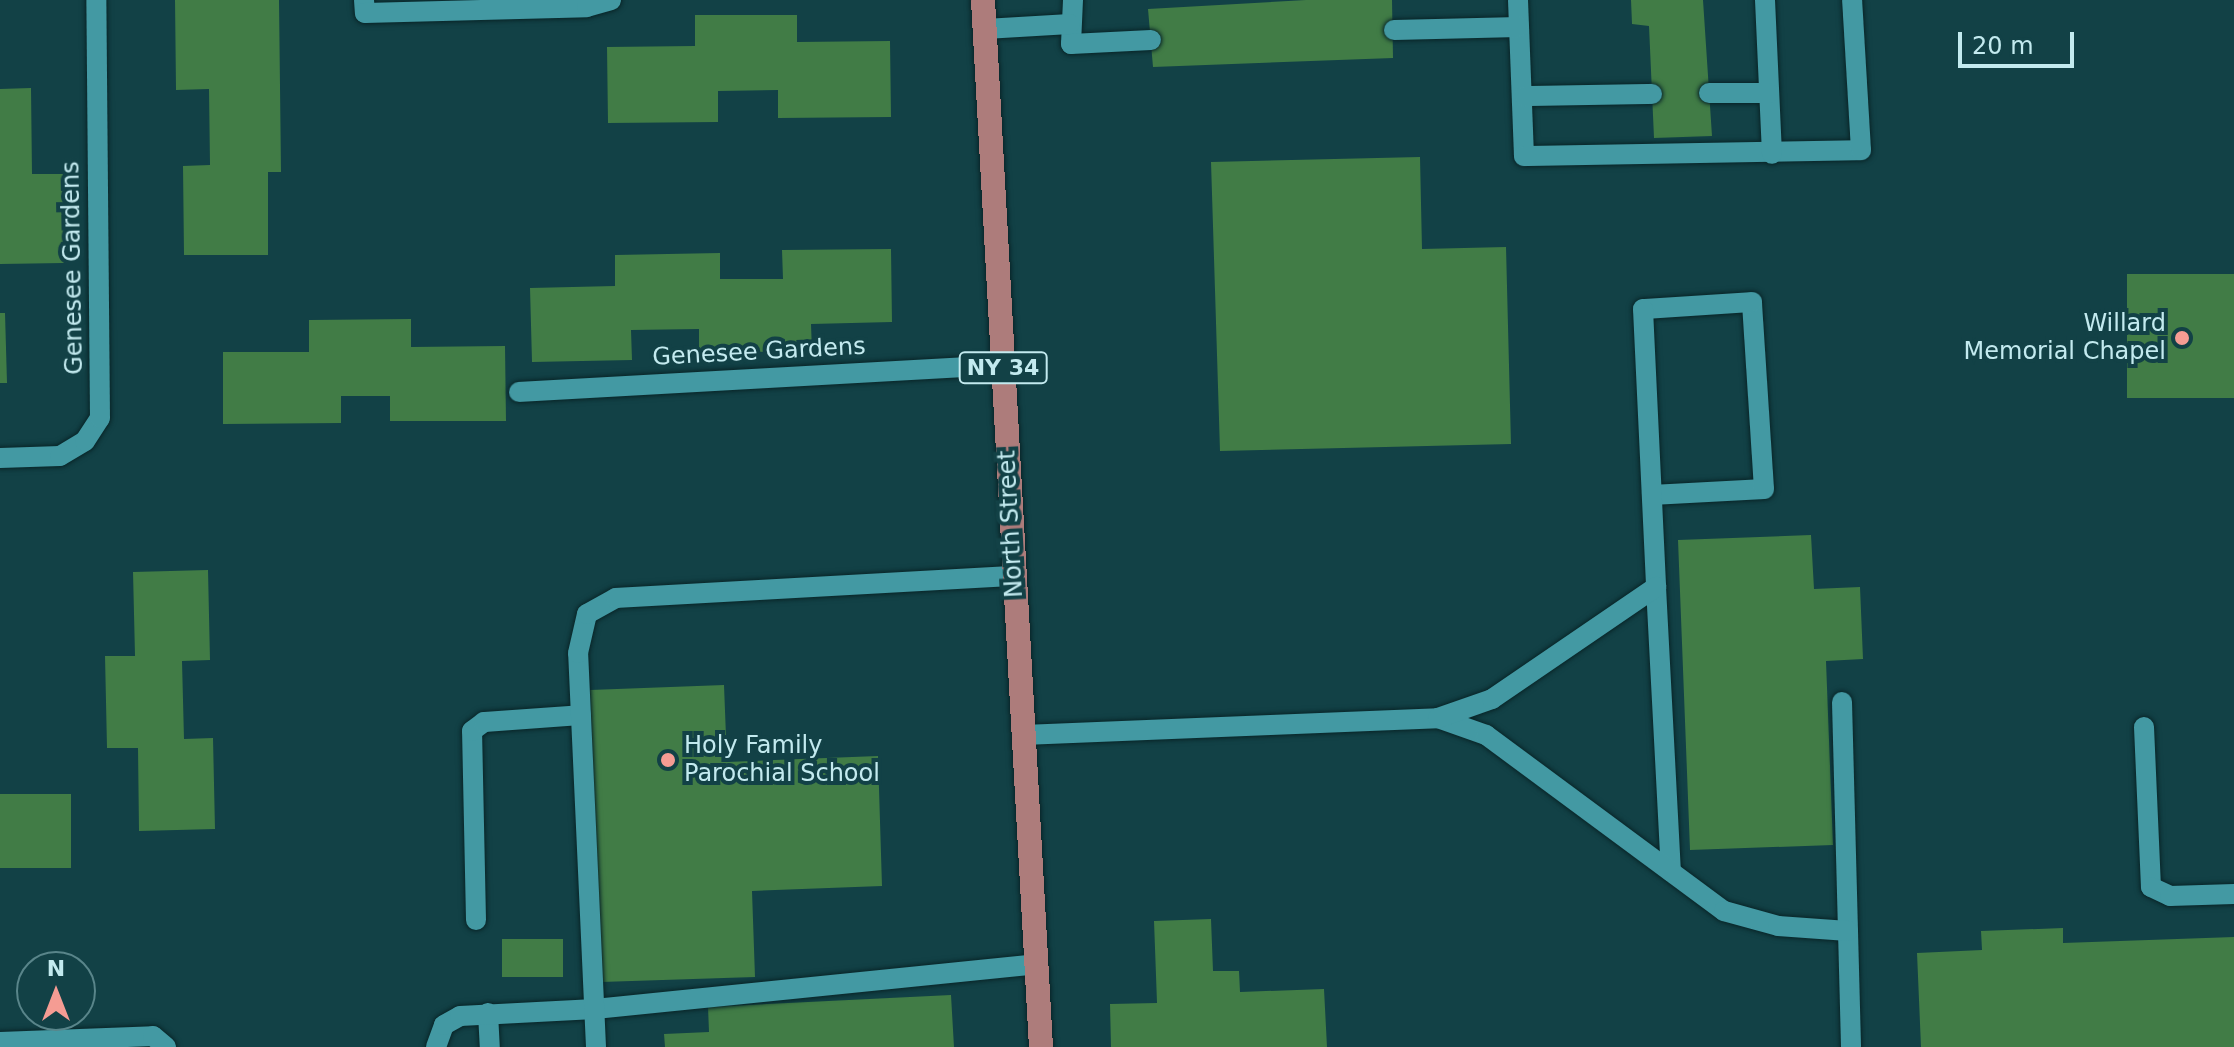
<!DOCTYPE html>
<style>
body{margin:0}
#map{position:relative;width:2234px;height:1047px;overflow:hidden;background:#124146;font-family:"DejaVu Sans",sans-serif}
div>[style]{position:absolute}
[style*='--x']{left:calc(var(--x)*1px);top:calc(var(--y)*1px);width:calc(var(--w)*1px);rotate:calc(var(--a)*1deg)}
.building>*{inset:0;background:#417c46;transform-origin:0 0}
.roads{filter:drop-shadow(0 0 2px #092528) drop-shadow(0 0 2px #092528)}
.lane>*{height:20px;margin:-10px;padding:0 10px;transform-origin:10px;border-radius:10px;background:#4399a3}
.primary>*{height:24px;margin:-12px;padding:0 12px;transform-origin:12px;border-radius:12px;background:#ad7c7b}
.dots>*{width:22px;height:22px;translate:-50% -50%;box-sizing:border-box;border:4px solid #124146;border-radius:50%}
span{translate:-50% -50%;white-space:nowrap;text-align:center;line-height:1.15;-webkit-text-stroke:8px #124146;paint-order:stroke}
.shield-label span{padding:2px 6px;background:#124146;border:2px solid;border-radius:6px;-webkit-text-stroke-width:0}
.shield-label{font-size:22px;color:#c3eaef;font-weight:700}
.street-label{font-size:24px;color:#c3eaef}
.poi-label{font-size:24px;color:#c3eaef}
.right{translate:-100% -50%;text-align:right}
.left{translate:0 -50%;text-align:left}
.north{position:absolute;left:16px;top:951px;width:80px;height:80px;box-sizing:border-box;background:#124146;border:2px solid #59858a;border-radius:50%;rotate:0deg;font-size:22px;font-weight:700;line-height:32px;text-align:center;color:#c3eaef}
.north::after{content:'';display:block;margin:auto;width:28px;height:36px;background:#f59c93;clip-path:polygon(50% 0,100% 100%,50% 72%,0 100%)}
.scale{position:absolute;left:1958px;top:32px;width:116px;height:36px;box-sizing:border-box;border:4px solid #c3eaef;border-top:0;padding-left:10px;font-size:24px;line-height:28px;white-space:nowrap;color:#c3eaef;-webkit-text-stroke:6px #124146;paint-order:stroke}
</style>
<div id="map">
<div class="building">
<div style="clip-path:polygon(175px 0,279px 0,281px 172px,268px 172px,268px 255px,184px 255px,183px 166px,210px 165px,209px 89px,176px 90px)"></div>
<div style="clip-path:polygon(1306px 0,1392px 0,1393px 58px,1153px 67px,1148px 9px)"></div>
<div style="clip-path:polygon(1631px 0,1703px 0,1712px 136px,1654px 138px,1649px 26px,1632px 24px)"></div>
<div style="clip-path:polygon(695px 15px,797px 15px,797px 42px,890px 41px,891px 117px,778px 118px,778px 90px,718px 91px,718px 122px,608px 123px,607px 47px,695px 46px)"></div>
<div style="clip-path:polygon(31px 88px,32px 174px,63px 174px,64px 263px,0 264px,0 89px)"></div>
<div style="clip-path:polygon(1420px 157px,1422px 249px,1506px 247px,1511px 444px,1220px 451px,1211px 162px)"></div>
<div style="clip-path:polygon(891px 249px,892px 322px,811px 324px,812px 351px,699px 353px,699px 329px,631px 330px,632px 360px,532px 362px,530px 288px,615px 286px,615px 255px,720px 253px,720px 279px,783px 279px,782px 250px)"></div>
<div style="left:2234px;top:274px;width:124px;height:107px;rotate:90deg"></div>
<div style="clip-path:polygon(0 313px,5px 313px,7px 383px,0 383px)"></div>
<div style="clip-path:polygon(411px 319px,411px 347px,505px 346px,506px 421px,390px 421px,390px 396px,341px 396px,341px 423px,223px 424px,223px 352px,309px 352px,309px 320px)"></div>
<div style="clip-path:polygon(1811px 535px,1814px 589px,1860px 587px,1863px 659px,1826px 661px,1833px 845px,1690px 850px,1678px 540px)"></div>
<div style="clip-path:polygon(208px 570px,210px 660px,182px 661px,184px 739px,213px 738px,215px 829px,139px 831px,138px 748px,107px 748px,105px 656px,135px 656px,133px 572px)"></div>
<div style="clip-path:polygon(724px 685px,727px 762px,878px 756px,882px 886px,752px 891px,755px 977px,601px 982px,590px 690px)"></div>
<div style="left:0;top:794px;width:71px;height:74px"></div>
<div style="clip-path:polygon(1211px 919px,1213px 971px,1239px 971px,1240px 992px,1324px 989px,1327px 1047px,1111px 1047px,1110px 1004px,1157px 1003px,1154px 921px)"></div>
<div style="clip-path:polygon(2063px 928px,2063px 943px,2234px 937px,2234px 1047px,1921px 1047px,1917px 953px,1982px 950px,1981px 931px)"></div>
<div style="left:502px;top:939px;width:61px;height:38px"></div>
<div style="clip-path:polygon(951px 995px,954px 1047px,665px 1047px,664px 1034px,709px 1032px,708px 1007px)"></div>
</div>
<div class="roads">
<div class="lane">
<div style="--x:364;--y:0;--w:13;--a:86"></div>
<div style="--x:365;--y:13;--w:222;--a:-1.5"></div>
<div style="--x:587;--y:7;--w:25;--a:-16"></div>
<div style="--x:1073;--y:0;--w:44;--a:92.6"></div>
<div style="--x:1071;--y:44;--w:80;--a:-2.9"></div>
<div style="--x:1518;--y:0;--w:156;--a:87.8"></div>
<div style="--x:1524;--y:156;--w:337;--a:-1"></div>
<div style="--x:1861;--y:150;--w:150;--a:-93.4"></div>
<div style="--x:1765;--y:0;--w:154;--a:87.4"></div>
<div style="--x:985;--y:29;--w:85;--a:-3.4"></div>
<div style="--x:1394;--y:30;--w:125;--a:-1.4"></div>
<div style="--x:1709;--y:93;--w:60;--a:0"></div>
<div style="--x:1525;--y:96;--w:127;--a:-0.9"></div>
<div style="--x:519;--y:392;--w:485;--a:-3.2"></div>
<div style="--x:0;--y:458;--w:60;--a:-1.9"></div>
<div style="--x:60;--y:456;--w:29;--a:-31"></div>
<div style="--x:85;--y:441;--w:27;--a:-57"></div>
<div style="--x:100;--y:418;--w:418;--a:-90.5"></div>
<div style="--x:1652;--y:495;--w:112;--a:-3.1"></div>
<div style="--x:1764;--y:489;--w:187;--a:-93.7"></div>
<div style="--x:1752;--y:302;--w:109;--a:176.3"></div>
<div style="--x:1643;--y:309;--w:278;--a:87.3"></div>
<div style="--x:1656;--y:587;--w:285;--a:87"></div>
<div style="--x:1842;--y:702;--w:345;--a:88.5"></div>
<div style="--x:1438;--y:718;--w:51;--a:19.5"></div>
<div style="--x:1486;--y:735;--w:296;--a:36.5"></div>
<div style="--x:1724;--y:911;--w:56;--a:15.5"></div>
<div style="--x:1778;--y:926;--w:70;--a:4.1"></div>
<div style="--x:2144;--y:727;--w:160;--a:87.5"></div>
<div style="--x:2151;--y:887;--w:21;--a:25"></div>
<div style="--x:2170;--y:896;--w:64;--a:-1.8"></div>
<div style="--x:1023;--y:735;--w:415;--a:-2.3"></div>
<div style="--x:1438;--y:718;--w:57;--a:-19.4"></div>
<div style="--x:1492;--y:699;--w:199;--a:-34.3"></div>
<div style="--x:476;--y:920;--w:189;--a:-91.2"></div>
<div style="--x:472;--y:731;--w:15;--a:-37"></div>
<div style="--x:484;--y:722;--w:97;--a:-4.1"></div>
<div style="--x:488;--y:1013;--w:34;--a:87"></div>
<div style="--x:0;--y:1042;--w:153;--a:-2.2"></div>
<div style="--x:153;--y:1036;--w:17;--a:40"></div>
<div style="--x:436;--y:1047;--w:23;--a:-70"></div>
<div style="--x:444;--y:1025;--w:18;--a:-29"></div>
<div style="--x:460;--y:1016;--w:135;--a:-3"></div>
<div style="--x:595;--y:1009;--w:443;--a:-5.8"></div>
<div style="--x:596;--y:1047;--w:394;--a:-92.6"></div>
<div style="--x:578;--y:653;--w:40;--a:-77"></div>
<div style="--x:587;--y:614;--w:33;--a:-29"></div>
<div style="--x:616;--y:598;--w:399;--a:-3.2"></div>
</div>
<div class="primary">
<div style="--x:983;--y:0;--w:1049;--a:86.83"></div>
</div>
</div>
<div class="dots">
<div style="left:2182px;top:338px;background:#f59c93"></div>
<div style="left:668px;top:760px;background:#f59c93"></div>
</div>
<div class="shield-label">
<span style="left:1003px;top:368px">NY 34</span>
</div>
<div class="street-label">
<span style="left:73px;top:268px;rotate:-91deg">Genesee Gardens</span>
<span style="left:759px;top:352px;rotate:-3deg">Genesee Gardens</span>
<span style="left:1011px;top:524px;rotate:-93deg">North Street</span>
</div>
<div class="poi-label">
<span class="right" style="left:2166px;top:338px">Willard<br>Memorial Chapel</span>
<span class="left" style="left:684px;top:760px">Holy Family<br>Parochial School</span>
</div>
<div class="north">N</div>
<div class="scale">20 m</div>
</div>
